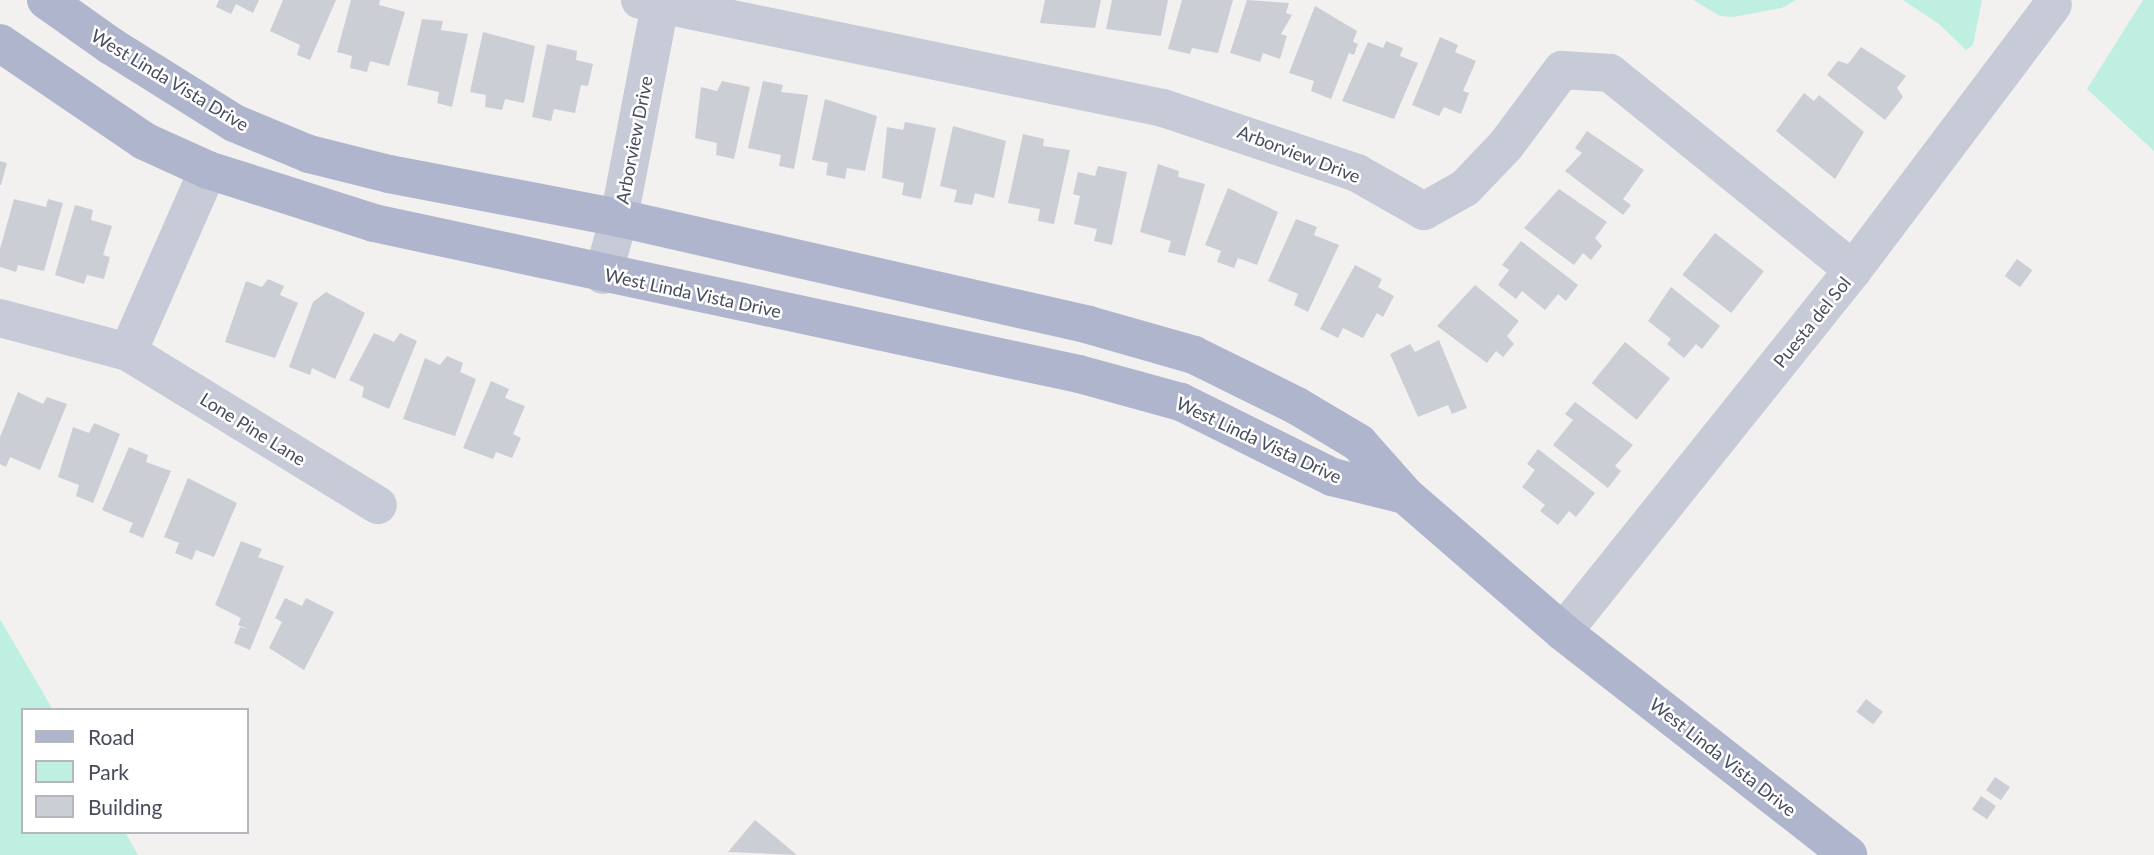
<!DOCTYPE html>
<style>
body{margin:0}
#map{position:relative;width:2154px;height:855px;overflow:hidden;background:#f2f1f0;font-family:Lato,sans-serif}
div>[style]{position:absolute}
[style*='--x']{left:calc(var(--x)*1px);top:calc(var(--y)*1px);width:calc(var(--w)*1px);rotate:calc(var(--a)*1deg)}
.green>*{inset:0;background:#bfefe1}
.building>*{inset:0;background:#ccced5;transform-origin:0 0}
.minor>*{height:38px;margin:-19px;padding:0 19px;transform-origin:19px;border-radius:19px;background:#c7cad7}
.major>*{height:38px;margin:-19px;padding:0 19px;transform-origin:19px;border-radius:19px;background:#b0b5ce}
span{translate:-50% -50%;white-space:nowrap;text-align:center;line-height:1.15;-webkit-text-stroke:5px #fff;paint-order:stroke}
.street-label{font-size:18px;color:#484c5d}
.legend{position:absolute;left:21px;top:708px;width:228px;height:126px;box-sizing:border-box;background:#fff;border:2px solid #b6b7be;margin:0;padding:9px 12px;list-style:none;font-size:21px;color:#484c5d}
.legend li{display:flex;align-items:center;gap:14px;height:35px}
.legend b{width:35px;border:2px solid #b6b7be}
</style>
<div id="map">
<div class="green">
<div style="clip-path:polygon(1693px 0,1796px 0,1782px 8px,1733px 17px,1720px 16px)"></div>
<div style="clip-path:polygon(1903px 0,1982px 0,1973px 45px,1966px 50px,1939px 24px)"></div>
<div style="clip-path:polygon(2143px 0,2154px 0,2154px 151px,2087px 89px)"></div>
<div style="clip-path:polygon(0 619px,53px 710px,23px 710px,23px 832px,125px 832px,138px 855px,0 855px)"></div>
</div>
<div class="building">
<div style="clip-path:polygon(219px 0,259px 0,253px 13px,236px 4px,231px 14px,216px 7px)"></div>
<div style="clip-path:polygon(283px 0,336px 0,310px 60px,297px 55px,300px 45px,270px 31px)"></div>
<div style="clip-path:polygon(351px 0,380px 0,379px 5px,405px 12px,389px 66px,370px 61px,367px 72px,350px 68px,352px 56px,337px 52px)"></div>
<div style="clip-path:polygon(1045px 0,1101px 0,1095px 28px,1040px 23px)"></div>
<div style="clip-path:polygon(1112px 0,1168px 0,1161px 36px,1106px 29px)"></div>
<div style="clip-path:polygon(1182px 0,1233px 0,1218px 53px,1192px 48px,1190px 54px,1168px 49px)"></div>
<div style="clip-path:polygon(1247px 0,1289px 3px,1286px 13px,1292px 15px,1281px 34px,1287px 36px,1280px 59px,1263px 53px,1260px 62px,1230px 53px)"></div>
<div style="clip-path:polygon(1315px 6px,1357px 31px,1353px 42px,1358px 44px,1354px 55px,1349px 53px,1331px 99px,1311px 91px,1314px 81px,1289px 73px)"></div>
<div style="clip-path:polygon(422px 19px,443px 21px,441px 30px,468px 34px,452px 107px,437px 103px,439px 92px,407px 85px)"></div>
<div style="clip-path:polygon(483px 32px,535px 46px,524px 103px,505px 99px,502px 110px,485px 107px,486px 95px,470px 92px)"></div>
<div style="clip-path:polygon(1440px 37px,1458px 45px,1455px 52px,1476px 61px,1463px 91px,1469px 93px,1461px 114px,1444px 107px,1439px 116px,1412px 105px)"></div>
<div style="clip-path:polygon(1386px 41px,1403px 48px,1400px 56px,1418px 63px,1394px 119px,1342px 101px,1368px 42px,1383px 48px)"></div>
<div style="clip-path:polygon(547px 44px,577px 51px,576px 60px,593px 64px,588px 86px,581px 85px,575px 113px,554px 109px,551px 121px,532px 117px)"></div>
<div style="clip-path:polygon(1861px 47px,1906px 76px,1897px 88px,1903px 97px,1885px 120px,1827px 75px,1838px 61px,1848px 64px)"></div>
<div style="clip-path:polygon(722px 81px,750px 87px,734px 159px,716px 155px,717px 143px,695px 138px,701px 87px,717px 91px)"></div>
<div style="clip-path:polygon(763px 81px,783px 85px,781px 92px,808px 95px,794px 169px,779px 166px,781px 155px,748px 148px)"></div>
<div style="clip-path:polygon(1804px 93px,1814px 101px,1819px 95px,1864px 132px,1835px 179px,1776px 131px)"></div>
<div style="clip-path:polygon(825px 99px,877px 116px,865px 171px,847px 168px,845px 179px,826px 175px,828px 163px,812px 160px)"></div>
<div style="clip-path:polygon(905px 122px,936px 128px,921px 199px,902px 195px,904px 183px,882px 178px,887px 127px,903px 130px)"></div>
<div style="clip-path:polygon(953px 126px,1006px 141px,994px 198px,975px 193px,972px 205px,954px 202px,957px 190px,940px 186px)"></div>
<div style="clip-path:polygon(1587px 131px,1644px 170px,1623px 199px,1631px 205px,1623px 215px,1565px 171px,1582px 153px,1575px 148px)"></div>
<div style="clip-path:polygon(1023px 134px,1044px 139px,1043px 146px,1070px 150px,1054px 224px,1038px 221px,1040px 209px,1008px 203px)"></div>
<div style="clip-path:polygon(0 161px,7px 163px,1px 185px,0 185px)"></div>
<div style="clip-path:polygon(1158px 164px,1179px 171px,1178px 177px,1205px 184px,1185px 256px,1168px 252px,1171px 241px,1140px 232px)"></div>
<div style="clip-path:polygon(1098px 166px,1127px 172px,1112px 245px,1094px 241px,1097px 229px,1074px 224px,1080px 196px,1073px 194px,1078px 172px,1095px 176px)"></div>
<div style="clip-path:polygon(1228px 188px,1278px 212px,1257px 265px,1238px 258px,1234px 268px,1217px 262px,1221px 251px,1205px 245px)"></div>
<div style="clip-path:polygon(1559px 189px,1607px 222px,1595px 238px,1602px 246px,1591px 260px,1583px 253px,1574px 265px,1524px 228px)"></div>
<div style="clip-path:polygon(14px 199px,46px 207px,48px 199px,63px 203px,44px 271px,18px 265px,16px 272px,0 267px,0 249px)"></div>
<div style="clip-path:polygon(75px 205px,93px 210px,91px 220px,112px 226px,103px 255px,110px 257px,104px 279px,87px 275px,84px 284px,55px 275px)"></div>
<div style="clip-path:polygon(1296px 219px,1317px 227px,1314px 235px,1339px 245px,1308px 312px,1294px 305px,1298px 294px,1268px 281px)"></div>
<div style="left:1715px;top:233px;width:62px;height:53px;rotate:38deg"></div>
<div style="clip-path:polygon(1521px 241px,1578px 285px,1566px 301px,1558px 294px,1545px 310px,1522px 291px,1516px 299px,1498px 285px,1509px 270px,1502px 265px)"></div>
<div style="left:2017px;top:259px;width:19px;height:21px;rotate:36deg"></div>
<div style="clip-path:polygon(1355px 265px,1382px 279px,1378px 287px,1394px 296px,1383px 317px,1377px 313px,1363px 338px,1343px 328px,1338px 338px,1320px 329px)"></div>
<div style="clip-path:polygon(268px 279px,284px 286px,280px 295px,298px 303px,275px 358px,225px 342px,246px 281px,262px 287px)"></div>
<div style="clip-path:polygon(1475px 285px,1519px 321px,1507px 336px,1514px 344px,1503px 357px,1496px 351px,1487px 363px,1437px 326px)"></div>
<div style="clip-path:polygon(1671px 287px,1720px 326px,1702px 349px,1696px 344px,1684px 358px,1667px 344px,1671px 339px,1648px 321px)"></div>
<div style="clip-path:polygon(326px 292px,365px 313px,335px 379px,312px 368px,310px 375px,289px 367px,313px 302px)"></div>
<div style="clip-path:polygon(374px 333px,394px 342px,400px 333px,417px 341px,389px 409px,362px 397px,364px 387px,349px 380px)"></div>
<div style="clip-path:polygon(1439px 340px,1467px 408px,1452px 414px,1448px 405px,1418px 417px,1390px 354px,1410px 344px,1415px 352px)"></div>
<div style="left:1625px;top:342px;width:58px;height:53px;rotate:39deg"></div>
<div style="clip-path:polygon(447px 356px,463px 363px,460px 372px,476px 379px,455px 436px,403px 419px,425px 358px,440px 365px)"></div>
<div style="clip-path:polygon(491px 381px,509px 389px,505px 398px,525px 406px,513px 434px,521px 438px,512px 458px,496px 452px,493px 459px,463px 448px)"></div>
<div style="clip-path:polygon(18px 392px,43px 404px,47px 397px,67px 404px,40px 470px,10px 457px,6px 467px,0 464px,0 437px)"></div>
<div style="clip-path:polygon(1575px 402px,1633px 445px,1615px 466px,1621px 471px,1608px 488px,1553px 445px,1573px 420px,1565px 414px)"></div>
<div style="clip-path:polygon(94px 423px,120px 434px,93px 503px,76px 496px,79px 485px,58px 477px,73px 427px,89px 433px)"></div>
<div style="clip-path:polygon(129px 447px,148px 455px,146px 462px,171px 471px,143px 538px,129px 532px,133px 523px,102px 510px)"></div>
<div style="clip-path:polygon(1538px 449px,1595px 493px,1576px 517px,1569px 511px,1558px 525px,1540px 511px,1545px 505px,1522px 487px,1535px 470px,1527px 464px)"></div>
<div style="clip-path:polygon(188px 478px,237px 503px,214px 557px,196px 550px,192px 560px,175px 553px,179px 543px,164px 537px)"></div>
<div style="clip-path:polygon(241px 541px,262px 549px,258px 557px,284px 566px,250px 650px,234px 643px,240px 627px,248px 629px,238px 625px,241px 618px,215px 605px)"></div>
<div style="clip-path:polygon(285px 598px,302px 606px,306px 598px,334px 612px,304px 670px,269px 648px,282px 622px,275px 618px)"></div>
<div style="left:1866px;top:699px;width:21px;height:16px;rotate:37deg"></div>
<div style="left:1995px;top:777px;width:18px;height:16px;rotate:34deg"></div>
<div style="left:1981px;top:796px;width:18px;height:16px;rotate:34deg"></div>
<div style="clip-path:polygon(755px 820px,797px 855px,728px 852px)"></div>
</div>
<div class="minor">
<div style="--x:640;--y:0;--w:534;--a:11.67"></div>
<div style="--x:1163;--y:108;--w:205;--a:18.5"></div>
<div style="--x:1357;--y:173;--w:77;--a:29.6"></div>
<div style="--x:1424;--y:211;--w:47;--a:-29.3"></div>
<div style="--x:1465;--y:188;--w:59;--a:-46.4"></div>
<div style="--x:1506;--y:145;--w:94;--a:-53.3"></div>
<div style="--x:1562;--y:70;--w:48;--a:3.6"></div>
<div style="--x:1610;--y:73;--w:313;--a:39"></div>
<div style="--x:603;--y:275;--w:59;--a:-74.3"></div>
<div style="--x:619;--y:218;--w:217;--a:-79.1"></div>
<div style="--x:0;--y:318;--w:132;--a:14.9"></div>
<div style="--x:128;--y:352;--w:293;--a:31.5"></div>
<div style="--x:128;--y:352;--w:199;--a:-66.3"></div>
<div style="--x:1563;--y:632;--w:464;--a:-51.3"></div>
<div style="--x:1853;--y:270;--w:332;--a:-53"></div>
</div>
<div class="major">
<div style="--x:46;--y:0;--w:80;--a:35.3"></div>
<div style="--x:111;--y:46;--w:145;--a:32"></div>
<div style="--x:234;--y:123;--w:81;--a:22.5"></div>
<div style="--x:309;--y:154;--w:82;--a:14"></div>
<div style="--x:389;--y:174;--w:234;--a:10.8"></div>
<div style="--x:619;--y:218;--w:482;--a:12.8"></div>
<div style="--x:1089;--y:325;--w:109;--a:15.9"></div>
<div style="--x:1194;--y:355;--w:115;--a:26.3"></div>
<div style="--x:1297;--y:406;--w:72;--a:30.8"></div>
<div style="--x:1359;--y:443;--w:69;--a:48.5"></div>
<div style="--x:1405;--y:495;--w:209;--a:40.9"></div>
<div style="--x:1563;--y:632;--w:362;--a:38"></div>
<div style="--x:0;--y:43;--w:174;--a:34.2"></div>
<div style="--x:144;--y:141;--w:70;--a:24.4"></div>
<div style="--x:208;--y:170;--w:174;--a:17.7"></div>
<div style="--x:374;--y:223;--w:721;--a:12.09"></div>
<div style="--x:1079;--y:374;--w:106;--a:15.4"></div>
<div style="--x:1181;--y:402;--w:169;--a:26.4"></div>
<div style="--x:1332;--y:477;--w:75;--a:13.9"></div>
</div>
<div class="street-label">
<span style="left:170px;top:80px;rotate:31deg">West Linda Vista Drive</span>
<span style="left:634px;top:140px;rotate:-79deg">Arborview Drive</span>
<span style="left:1299px;top:154px;rotate:21deg">Arborview Drive</span>
<span style="left:693px;top:293px;rotate:12deg">West Linda Vista Drive</span>
<span style="left:1812px;top:322px;rotate:-51deg">Puesta del Sol</span>
<span style="left:253px;top:429px;rotate:32deg">Lone Pine Lane</span>
<span style="left:1259px;top:440px;rotate:25deg">West Linda Vista Drive</span>
<span style="left:1723px;top:757px;rotate:38deg">West Linda Vista Drive</span>
</div>
<ul class="legend">
<li><b style="height:9px;background:#b0b5ce"></b>Road</li>
<li><b style="height:19px;background:#bfefe1"></b>Park</li>
<li><b style="height:19px;background:#ccced5"></b>Building</li>
</ul>
</div>
